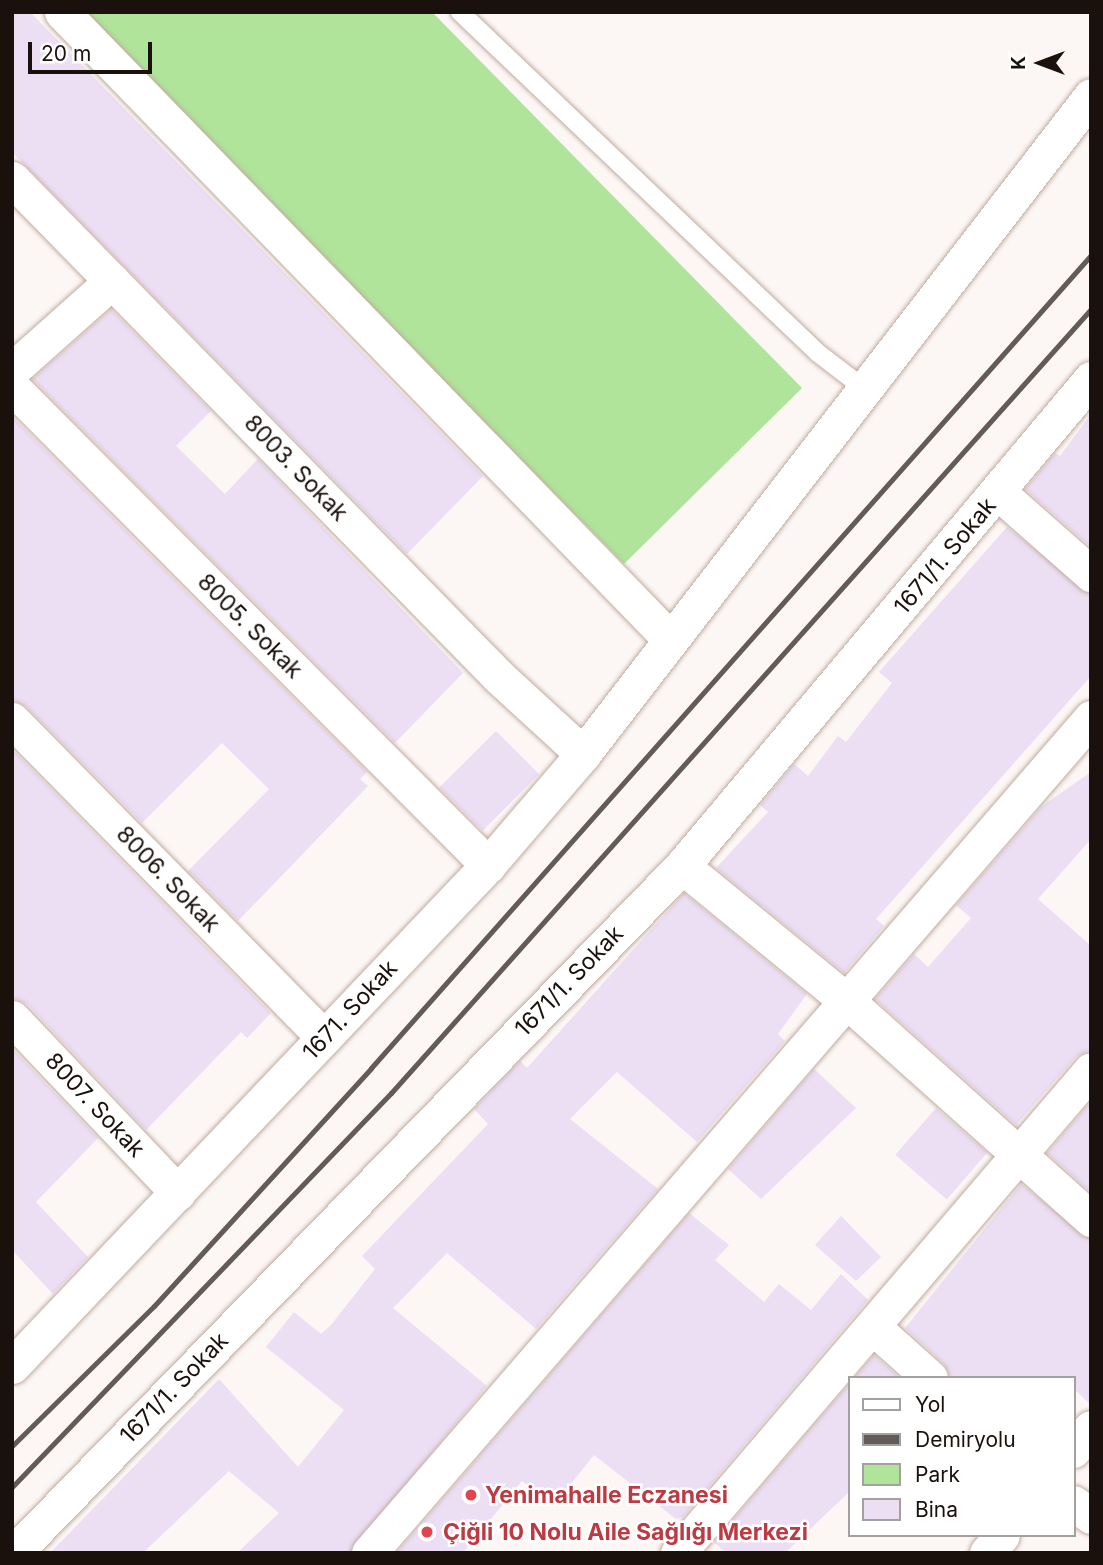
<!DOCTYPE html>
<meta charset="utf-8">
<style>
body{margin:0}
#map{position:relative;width:1103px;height:1565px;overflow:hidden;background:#fcf7f5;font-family:Inter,sans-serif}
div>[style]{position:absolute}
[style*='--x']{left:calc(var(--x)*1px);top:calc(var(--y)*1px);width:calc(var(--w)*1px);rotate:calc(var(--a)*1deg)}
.green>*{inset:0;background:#afe49a}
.building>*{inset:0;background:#ecdef3;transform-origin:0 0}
.roads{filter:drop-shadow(0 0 2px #c2aa9f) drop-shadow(0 0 2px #c2aa9f)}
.lane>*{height:18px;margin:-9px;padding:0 9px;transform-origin:9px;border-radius:9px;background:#fff}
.street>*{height:35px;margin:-17.5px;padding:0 17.5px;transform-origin:17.5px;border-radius:17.5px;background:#fff}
.rail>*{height:5px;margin:-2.5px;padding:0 2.5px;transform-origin:2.5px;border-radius:2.5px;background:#635b58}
.dots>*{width:19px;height:19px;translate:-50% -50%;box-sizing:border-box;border:4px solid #fff;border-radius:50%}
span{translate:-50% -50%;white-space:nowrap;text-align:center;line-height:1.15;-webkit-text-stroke:5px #fff;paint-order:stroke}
.street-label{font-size:23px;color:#1a110d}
.health-label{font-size:23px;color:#be3a42;font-weight:700}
.left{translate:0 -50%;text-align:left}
.frame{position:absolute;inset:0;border:14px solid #1a110d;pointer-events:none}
.legend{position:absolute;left:848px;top:1376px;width:228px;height:161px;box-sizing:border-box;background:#fff;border:2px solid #a3a09e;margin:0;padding:9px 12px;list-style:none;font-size:21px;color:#1a110d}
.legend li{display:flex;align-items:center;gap:14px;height:35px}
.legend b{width:35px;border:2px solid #a3a09e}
.north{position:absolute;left:1005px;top:28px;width:70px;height:70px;-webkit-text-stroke:5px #fff;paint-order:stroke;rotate:270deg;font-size:19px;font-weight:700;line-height:28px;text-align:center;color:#1a110d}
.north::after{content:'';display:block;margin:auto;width:24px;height:32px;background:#1a110d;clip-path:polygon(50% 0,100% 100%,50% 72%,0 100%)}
.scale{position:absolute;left:28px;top:42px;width:124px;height:32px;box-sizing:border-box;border:4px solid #1a110d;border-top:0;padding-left:9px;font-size:21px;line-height:24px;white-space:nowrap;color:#1a110d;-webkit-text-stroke:5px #fff;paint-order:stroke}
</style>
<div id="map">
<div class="green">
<div style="clip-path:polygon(80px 12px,432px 12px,802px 388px,624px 564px)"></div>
</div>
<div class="building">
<div style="clip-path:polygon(12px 12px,30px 12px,483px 476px,407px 554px,12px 152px)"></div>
<div style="clip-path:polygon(111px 309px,211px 411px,176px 446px,225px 494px,258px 459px,463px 673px,395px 743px,32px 379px)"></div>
<div style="clip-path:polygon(1091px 414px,1091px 547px,1025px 489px,1055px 453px,1060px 456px)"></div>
<div style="clip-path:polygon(12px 416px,367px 772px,360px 779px,368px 786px,238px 921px,188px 871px,269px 789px,222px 743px,142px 823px,26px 706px,12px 700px)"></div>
<div style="clip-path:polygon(1007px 527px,1091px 594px,1091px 676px,876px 919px,884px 926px,844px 973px,716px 868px,768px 812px,760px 805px,794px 764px,808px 776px,838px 736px,846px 742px,892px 683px,879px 672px)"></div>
<div style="left:496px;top:731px;width:61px;height:80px;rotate:45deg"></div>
<div style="clip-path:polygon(12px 749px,271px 1013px,247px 1038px,241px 1032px,146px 1130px,27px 1004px,12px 998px)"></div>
<div style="clip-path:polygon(1091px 772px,1091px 839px,1038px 899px,1091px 946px,1091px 1050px,1076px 1057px,1016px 1125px,875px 999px,914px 954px,928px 967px,971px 918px,956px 905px,1042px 806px)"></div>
<div style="clip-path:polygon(684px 893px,807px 994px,778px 1034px,785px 1041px,697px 1142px,617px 1072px,570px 1119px,658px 1189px,536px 1329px,447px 1253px,393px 1308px,487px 1386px,349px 1553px,237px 1553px,279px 1513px,229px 1471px,143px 1553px,50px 1553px,219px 1379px,298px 1467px,344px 1410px,266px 1347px,294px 1312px,321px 1334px,331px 1325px,375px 1269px,362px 1256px,488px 1124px,474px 1109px,520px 1061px,527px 1068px)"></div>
<div style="clip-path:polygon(12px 1048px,98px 1138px,36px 1202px,88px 1257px,53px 1294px,12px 1250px)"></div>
<div style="clip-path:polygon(814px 1069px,856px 1108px,761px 1199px,728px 1169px)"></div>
<div style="clip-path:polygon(1091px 1101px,1091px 1192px,1047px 1153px)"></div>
<div style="left:936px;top:1108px;width:68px;height:62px;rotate:41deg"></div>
<div style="clip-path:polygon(1021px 1184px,1091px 1239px,1091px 1405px,1073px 1388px,1073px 1378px,950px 1378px,943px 1363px,905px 1328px)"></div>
<div style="clip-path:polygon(689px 1213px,729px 1245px,715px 1260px,764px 1302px,779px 1284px,811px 1310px,841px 1274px,868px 1300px,683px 1517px,676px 1519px,594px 1455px,553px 1506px,522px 1481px,463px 1553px,396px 1553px)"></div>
<div style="clip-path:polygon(841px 1216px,881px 1257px,856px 1281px,815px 1245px)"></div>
<div style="clip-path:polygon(874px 1355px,900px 1378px,854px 1378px)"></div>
<div style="clip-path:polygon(849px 1384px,849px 1492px,785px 1553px,726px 1553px,714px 1542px)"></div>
</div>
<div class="roads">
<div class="lane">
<div style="--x:460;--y:12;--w:494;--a:43.6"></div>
<div style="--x:818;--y:353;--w:59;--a:37.5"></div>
</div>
<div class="street">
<div style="--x:62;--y:12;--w:871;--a:45.88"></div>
<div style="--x:12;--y:179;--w:697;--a:45.64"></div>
<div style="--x:499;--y:677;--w:114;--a:42.5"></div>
<div style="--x:12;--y:370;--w:134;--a:-41.7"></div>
<div style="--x:12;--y:387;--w:675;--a:45.12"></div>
<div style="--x:999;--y:493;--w:123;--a:41.4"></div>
<div style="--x:12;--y:720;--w:445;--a:45.5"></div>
<div style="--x:682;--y:866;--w:212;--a:39.3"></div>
<div style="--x:846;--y:1000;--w:329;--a:41.8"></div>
<div style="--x:12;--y:1018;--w:241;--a:46.5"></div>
<div style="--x:873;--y:1327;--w:76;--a:41.8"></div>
<div style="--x:12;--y:1366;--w:691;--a:-46.47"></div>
<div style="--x:488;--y:865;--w:146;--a:-49.4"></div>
<div style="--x:583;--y:754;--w:831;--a:-52.33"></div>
<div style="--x:1073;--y:1450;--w:28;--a:-51"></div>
<div style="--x:1073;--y:1503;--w:22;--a:36"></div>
<div style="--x:14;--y:1553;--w:958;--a:-45.8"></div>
<div style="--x:682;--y:866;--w:636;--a:-49.98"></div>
<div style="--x:369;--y:1553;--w:1104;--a:-49.15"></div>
<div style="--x:678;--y:1553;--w:635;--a:-49.47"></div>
<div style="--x:987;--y:1553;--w:23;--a:-50"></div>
</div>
</div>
<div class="rail">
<div style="--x:12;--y:1446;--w:199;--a:-44.6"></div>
<div style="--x:154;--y:1306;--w:322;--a:-47.6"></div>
<div style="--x:371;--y:1068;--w:1086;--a:-48.47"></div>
<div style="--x:12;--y:1487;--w:547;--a:-46.11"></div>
<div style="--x:391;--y:1093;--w:1051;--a:-48.24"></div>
</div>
<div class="dots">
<div style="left:471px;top:1495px;background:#e0444e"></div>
<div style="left:427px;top:1532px;background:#e0444e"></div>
</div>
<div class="street-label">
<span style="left:296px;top:468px;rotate:46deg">8003. Sokak</span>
<span style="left:945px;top:556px;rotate:-50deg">1671/1. Sokak</span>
<span style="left:250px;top:626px;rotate:45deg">8005. Sokak</span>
<span style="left:168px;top:879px;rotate:46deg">8006. Sokak</span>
<span style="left:569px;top:981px;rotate:-46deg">1671/1. Sokak</span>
<span style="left:350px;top:1010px;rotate:-47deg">1671. Sokak</span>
<span style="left:95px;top:1105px;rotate:47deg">8007. Sokak</span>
<span style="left:174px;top:1388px;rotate:-46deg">1671/1. Sokak</span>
</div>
<div class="health-label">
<span class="left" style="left:485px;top:1495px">Yenimahalle Eczanesi</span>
<span class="left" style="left:443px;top:1532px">Çiğli 10 Nolu Aile Sağlığı Merkezi</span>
</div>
<div class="frame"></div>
<ul class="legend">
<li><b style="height:9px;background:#fff"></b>Yol</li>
<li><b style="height:9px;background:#635b58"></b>Demiryolu</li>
<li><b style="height:19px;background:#afe49a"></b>Park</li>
<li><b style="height:19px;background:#ecdef3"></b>Bina</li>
</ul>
<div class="north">K</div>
<div class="scale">20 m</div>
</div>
